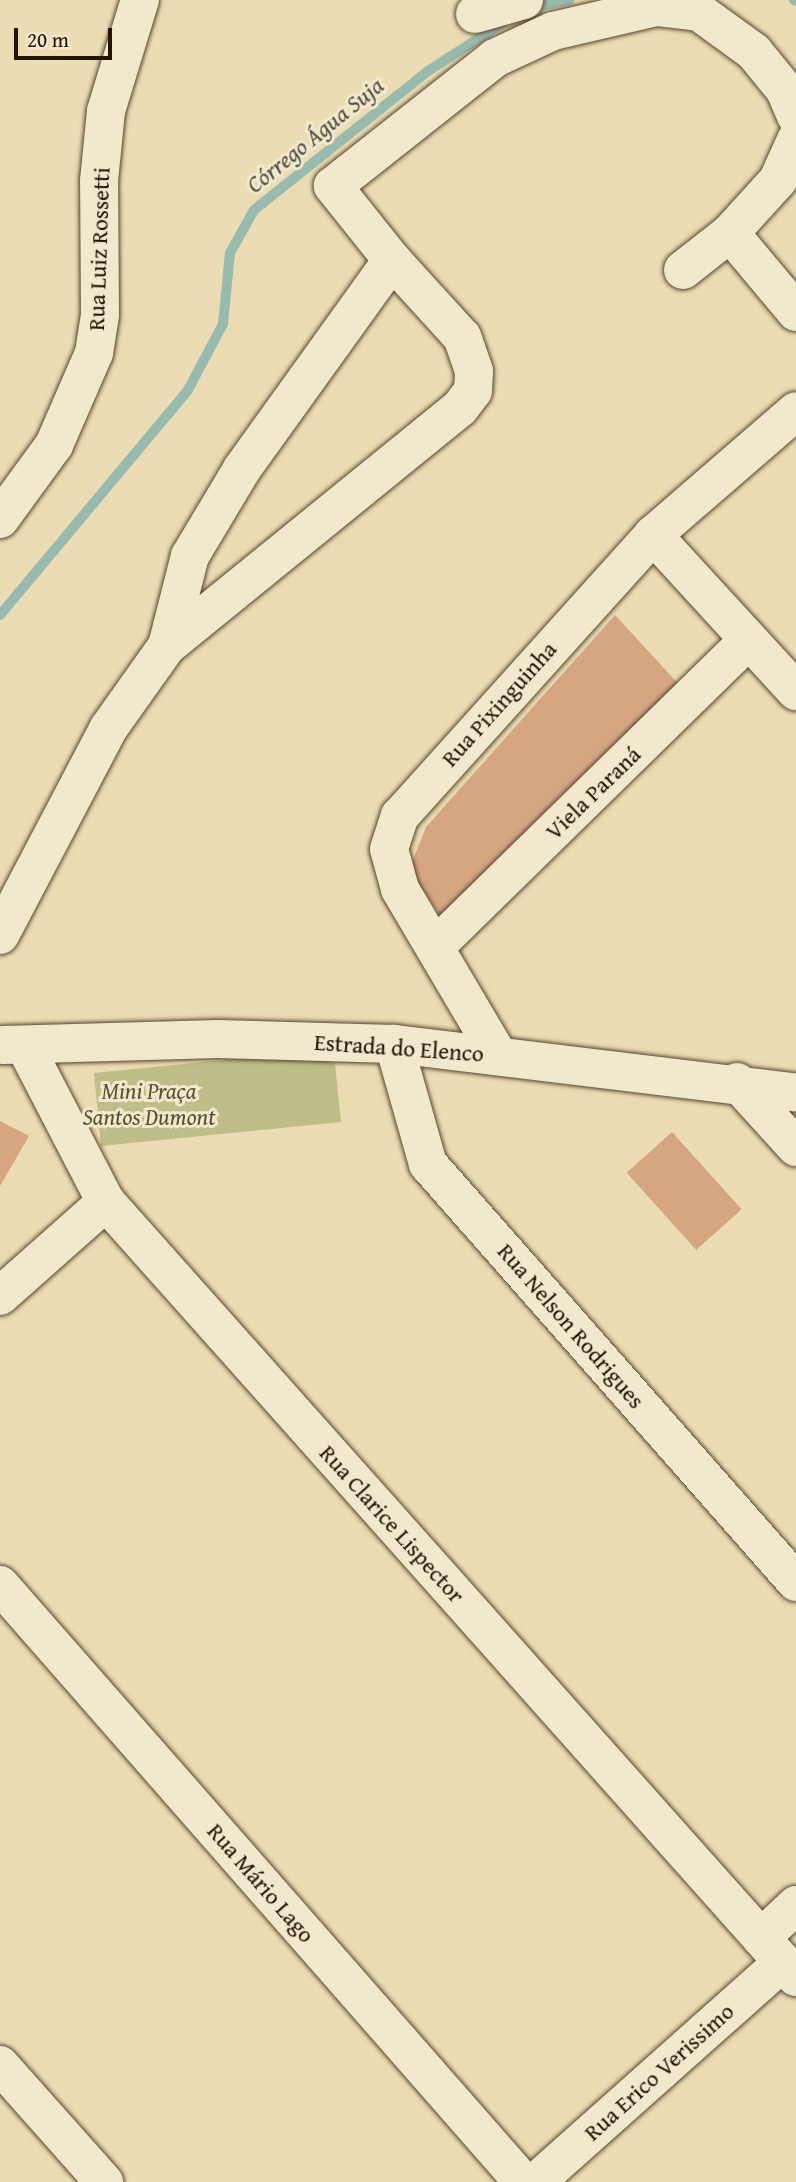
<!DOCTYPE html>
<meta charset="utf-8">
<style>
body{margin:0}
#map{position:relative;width:796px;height:2182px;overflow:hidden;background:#ebdcb3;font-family:"Gentium Book Plus",serif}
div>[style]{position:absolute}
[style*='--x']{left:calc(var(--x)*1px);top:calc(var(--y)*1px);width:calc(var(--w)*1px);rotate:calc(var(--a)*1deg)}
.green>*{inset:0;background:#bfbe88}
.stream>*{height:10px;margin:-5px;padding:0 5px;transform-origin:5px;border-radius:5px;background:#98bbb0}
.building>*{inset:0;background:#d6a682;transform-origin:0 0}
.roads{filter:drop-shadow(0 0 2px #55462d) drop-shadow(0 0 2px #55462d)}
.minor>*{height:38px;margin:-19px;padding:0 19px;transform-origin:19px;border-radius:19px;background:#f2e8ce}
span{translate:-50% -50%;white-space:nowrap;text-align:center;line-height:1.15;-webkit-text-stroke:6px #f2e8ce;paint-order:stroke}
.street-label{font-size:23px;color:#231400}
.park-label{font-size:23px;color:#5a5030;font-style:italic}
.water-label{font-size:24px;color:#4c4e3e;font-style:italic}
.scale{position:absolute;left:14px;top:28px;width:98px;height:32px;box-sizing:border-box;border:4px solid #231400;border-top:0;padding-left:9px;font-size:21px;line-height:24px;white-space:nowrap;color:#231400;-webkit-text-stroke:5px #f2e8ce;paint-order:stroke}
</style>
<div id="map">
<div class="green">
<div style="clip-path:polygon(293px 1053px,335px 1063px,341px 1122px,101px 1146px,94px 1073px)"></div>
</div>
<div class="stream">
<div style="--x:794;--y:0;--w:2;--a:27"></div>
<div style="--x:529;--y:8;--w:41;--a:-11.3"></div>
<div style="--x:0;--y:615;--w:293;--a:-50.1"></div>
<div style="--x:188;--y:390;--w:75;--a:-62.1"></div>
<div style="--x:223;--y:324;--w:71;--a:-84.4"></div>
<div style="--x:230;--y:253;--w:49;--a:-60.8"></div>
<div style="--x:254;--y:210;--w:223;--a:-38.6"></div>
<div style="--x:428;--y:71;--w:90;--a:-32.8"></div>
</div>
<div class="building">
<div style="clip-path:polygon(615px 615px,684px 690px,446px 923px,409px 870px,426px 827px)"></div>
<div style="clip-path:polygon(0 1121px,29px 1136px,0 1186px)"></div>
<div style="left:672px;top:1132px;width:104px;height:61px;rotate:48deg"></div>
</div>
<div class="roads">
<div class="minor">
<div style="--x:475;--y:14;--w:51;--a:-15.9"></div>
<div style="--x:730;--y:233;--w:103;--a:50.1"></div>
<div style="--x:683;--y:270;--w:60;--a:-38.2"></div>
<div style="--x:730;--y:233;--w:72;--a:-47.8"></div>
<div style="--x:778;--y:180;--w:44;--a:-65.8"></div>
<div style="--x:0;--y:519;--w:92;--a:-53.9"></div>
<div style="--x:54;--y:445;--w:100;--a:-66.5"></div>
<div style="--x:94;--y:353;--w:39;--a:-81"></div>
<div style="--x:100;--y:314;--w:133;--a:-90.4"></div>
<div style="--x:99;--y:181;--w:70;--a:-84.3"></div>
<div style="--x:106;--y:111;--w:116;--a:-73"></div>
<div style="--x:653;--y:535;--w:212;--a:47.5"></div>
<div style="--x:167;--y:646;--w:377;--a:-39.1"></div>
<div style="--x:460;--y:408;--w:21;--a:-53"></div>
<div style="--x:473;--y:391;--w:20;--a:-87"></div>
<div style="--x:474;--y:371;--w:36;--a:-109"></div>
<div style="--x:462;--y:337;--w:104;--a:-132.3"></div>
<div style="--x:392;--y:260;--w:95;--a:-128.6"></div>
<div style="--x:333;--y:186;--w:206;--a:-38.3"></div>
<div style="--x:495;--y:58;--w:64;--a:-25"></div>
<div style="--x:553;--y:31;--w:106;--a:-13.1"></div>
<div style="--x:656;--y:7;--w:43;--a:6.6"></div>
<div style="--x:699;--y:12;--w:68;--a:36"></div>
<div style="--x:754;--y:52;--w:49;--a:50.8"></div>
<div style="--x:785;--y:90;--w:28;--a:67"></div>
<div style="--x:0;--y:935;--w:233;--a:-62.3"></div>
<div style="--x:108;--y:729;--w:102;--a:-54.6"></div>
<div style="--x:167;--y:646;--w:93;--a:-75.7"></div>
<div style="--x:190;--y:556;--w:101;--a:-59.1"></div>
<div style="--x:242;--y:469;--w:257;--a:-54.3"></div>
<div style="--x:437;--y:945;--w:436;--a:-44.4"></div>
<div style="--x:394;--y:1044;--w:125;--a:74.2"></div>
<div style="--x:428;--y:1164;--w:557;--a:48.64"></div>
<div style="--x:3;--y:1045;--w:215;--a:-1.6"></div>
<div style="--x:218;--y:1039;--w:176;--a:1.6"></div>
<div style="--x:394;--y:1044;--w:405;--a:6.9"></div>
<div style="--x:25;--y:1046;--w:176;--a:62.6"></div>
<div style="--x:106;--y:1202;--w:1038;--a:48.32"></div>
<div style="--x:498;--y:1055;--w:193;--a:-120.6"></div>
<div style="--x:400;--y:889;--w:41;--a:-105.4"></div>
<div style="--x:389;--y:849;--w:35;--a:-72"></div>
<div style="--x:400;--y:816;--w:378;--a:-48"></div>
<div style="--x:653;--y:535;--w:189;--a:-40.9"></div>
<div style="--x:737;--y:1082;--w:88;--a:47.8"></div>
<div style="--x:0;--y:1296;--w:142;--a:-41.6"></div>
<div style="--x:0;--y:1585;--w:794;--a:48.78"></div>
<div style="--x:761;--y:1938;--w:48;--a:-43.3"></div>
<div style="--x:0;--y:2065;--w:157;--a:48.4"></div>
<div style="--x:536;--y:2182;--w:331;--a:-41.7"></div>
</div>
</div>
<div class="street-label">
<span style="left:99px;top:249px;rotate:-88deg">Rua Luiz Rossetti</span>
<span style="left:499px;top:704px;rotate:-48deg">Rua Pixinguinha</span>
<span style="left:593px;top:793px;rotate:-44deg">Viela Paraná</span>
<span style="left:399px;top:1048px;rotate:4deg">Estrada do Elenco</span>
<span style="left:571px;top:1326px;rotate:49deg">Rua Nelson Rodrigues</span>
<span style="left:392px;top:1524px;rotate:48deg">Rua Clarice Lispector</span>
<span style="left:261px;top:1883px;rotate:49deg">Rua Mário Lago</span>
<span style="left:659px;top:2072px;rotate:-42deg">Rua Erico Verissimo</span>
</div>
<div class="park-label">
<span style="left:149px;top:1104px">Mini Praça<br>Santos Dumont</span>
</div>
<div class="water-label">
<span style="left:315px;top:135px;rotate:-39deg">Córrego Água Suja</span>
</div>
<div class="scale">20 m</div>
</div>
